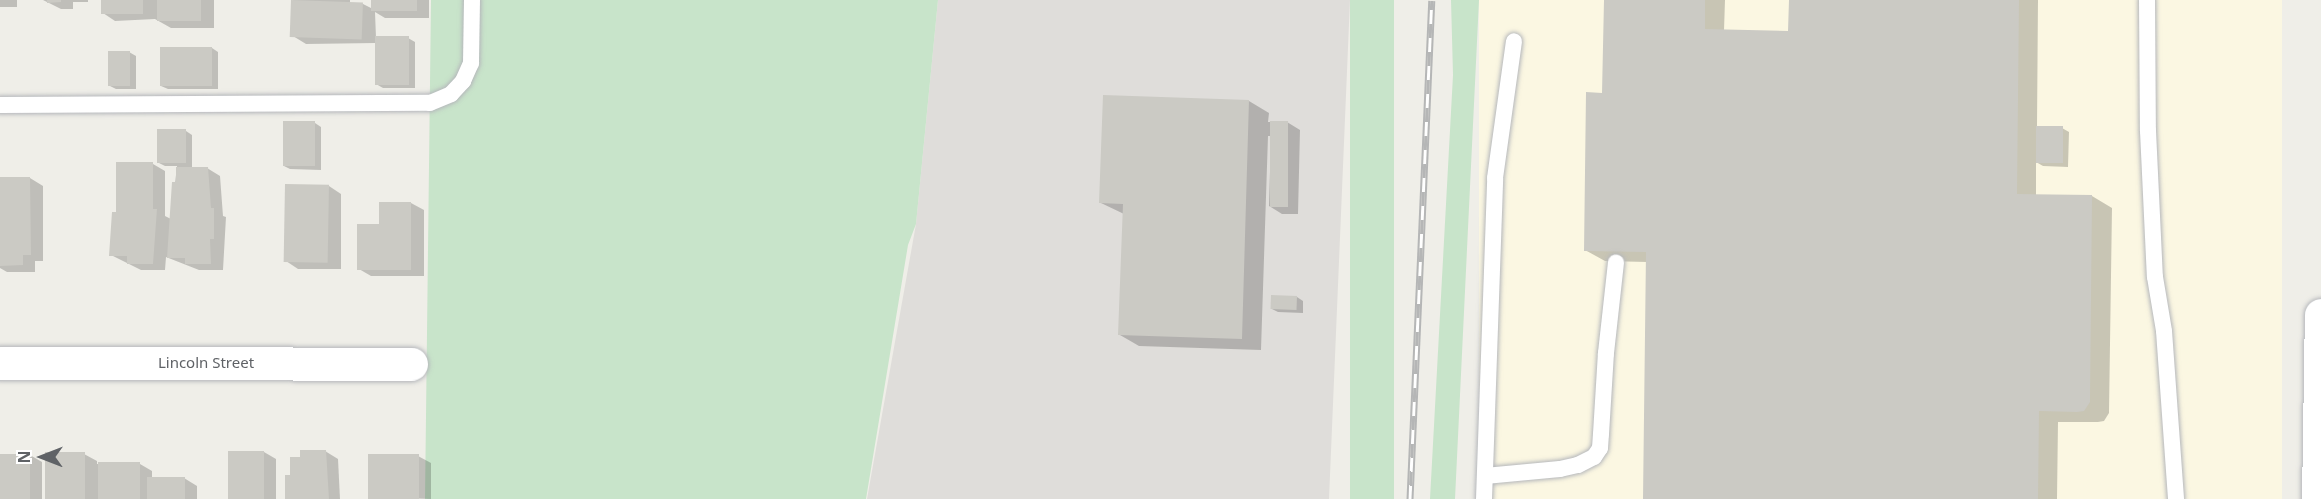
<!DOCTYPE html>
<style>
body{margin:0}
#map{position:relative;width:2321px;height:499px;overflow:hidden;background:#efeee8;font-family:"Noto Sans",sans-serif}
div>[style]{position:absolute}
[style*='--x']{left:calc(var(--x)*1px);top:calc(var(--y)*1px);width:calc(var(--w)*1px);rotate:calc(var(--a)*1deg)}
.commercial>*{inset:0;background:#fbf7e2;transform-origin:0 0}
.industrial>*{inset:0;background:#dfddda}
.green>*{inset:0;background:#c8e4ca;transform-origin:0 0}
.shadow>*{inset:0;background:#0003;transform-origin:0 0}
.building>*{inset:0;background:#cbcac4;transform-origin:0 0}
.roads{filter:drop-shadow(0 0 2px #b5b7bb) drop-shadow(0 0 2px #b5b7bb)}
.service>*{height:16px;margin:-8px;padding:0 8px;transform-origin:8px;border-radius:8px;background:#fff}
.minor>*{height:33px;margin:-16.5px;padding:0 16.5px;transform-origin:16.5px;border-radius:16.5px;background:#fff}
.tertiary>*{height:33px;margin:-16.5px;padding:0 16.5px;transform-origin:16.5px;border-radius:16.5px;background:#fff}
.rail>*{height:7px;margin-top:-3.5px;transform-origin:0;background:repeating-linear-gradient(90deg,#fff 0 14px,#b5b6b6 0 28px);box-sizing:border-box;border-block:2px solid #b5b6b6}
span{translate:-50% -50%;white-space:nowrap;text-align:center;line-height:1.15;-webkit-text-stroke:4.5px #fff;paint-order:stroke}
.street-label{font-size:15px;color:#5f6266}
.north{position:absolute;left:12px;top:427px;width:60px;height:60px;-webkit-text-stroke:4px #fff;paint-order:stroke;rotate:270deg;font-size:16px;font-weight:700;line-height:24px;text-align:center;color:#5f6266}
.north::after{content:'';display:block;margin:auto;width:21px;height:27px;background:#5f6266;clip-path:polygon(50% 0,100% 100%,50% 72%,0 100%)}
</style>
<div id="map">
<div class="commercial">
<div style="left:1479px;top:0;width:803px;height:500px"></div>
</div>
<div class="industrial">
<div style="clip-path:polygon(938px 0,1350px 0,1329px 499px,867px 499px,916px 224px)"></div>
</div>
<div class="green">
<div style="clip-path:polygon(431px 0,938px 0,916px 224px,908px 245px,866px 499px,425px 499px)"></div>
<div style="left:1350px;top:0;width:44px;height:499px"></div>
<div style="clip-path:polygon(1451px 0,1479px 0,1455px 499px,1430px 499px,1453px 75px)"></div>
</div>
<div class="shadow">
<div style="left:0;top:0;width:17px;height:7px"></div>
<div style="clip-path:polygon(43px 0,88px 0,88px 2px,73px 2px,73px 9px,61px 9px)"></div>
<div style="clip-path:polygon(102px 0,214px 0,214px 28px,171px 28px,155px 19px,115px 21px,103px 13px)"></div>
<div style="clip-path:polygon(293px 0,350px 0,350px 4px,363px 4px,373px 9px,373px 0,429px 0,429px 18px,385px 18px,375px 12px,376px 38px,408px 38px,415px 42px,415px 88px,383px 88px,376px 84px,376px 43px,306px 44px,293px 36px)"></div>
<div style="clip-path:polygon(1605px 0,1725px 0,1724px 31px,1790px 32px,1790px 0,2038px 0,2037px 127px,2062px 128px,2069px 132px,2068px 167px,2043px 166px,2036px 162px,2036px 196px,2092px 196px,2112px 208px,2109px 413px,2104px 421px,2098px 422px,2058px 422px,2057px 499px,1644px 499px,1647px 262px,1605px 261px,1585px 250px,1604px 94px)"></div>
<div style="clip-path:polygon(212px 48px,218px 52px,218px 89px,168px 89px,161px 86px)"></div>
<div style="clip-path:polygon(129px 52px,136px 56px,136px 89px,116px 89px,110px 86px)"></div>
<div style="clip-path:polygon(1104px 96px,1249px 101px,1269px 113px,1268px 122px,1287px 122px,1300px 130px,1298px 214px,1282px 214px,1269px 206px,1271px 136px,1268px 136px,1261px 350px,1139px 346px,1120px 335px,1124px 214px,1101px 203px)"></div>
<div style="clip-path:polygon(315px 123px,321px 127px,321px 170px,290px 169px,284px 166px)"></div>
<div style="clip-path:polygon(186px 131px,192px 135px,192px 168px,207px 168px,220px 176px,223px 216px,226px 217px,223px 270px,199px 270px,166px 257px,165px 270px,141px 270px,111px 255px,117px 213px,153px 164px,165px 171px,165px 216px,171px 219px,177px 166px,165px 166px,159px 163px)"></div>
<div style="clip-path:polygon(30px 178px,43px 186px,43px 261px,35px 261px,35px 272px,7px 272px,0 268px,0 179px)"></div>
<div style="clip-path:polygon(329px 186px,341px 194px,341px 269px,298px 269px,286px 261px)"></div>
<div style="clip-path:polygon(411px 203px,424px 210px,424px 276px,371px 276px,359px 269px,381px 225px)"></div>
<div style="clip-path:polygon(1297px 297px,1303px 301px,1303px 313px,1278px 312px,1272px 309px)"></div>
<div style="clip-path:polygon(325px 451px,338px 459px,340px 499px,286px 499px,292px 477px,301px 458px)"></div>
<div style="clip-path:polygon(264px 452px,276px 459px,276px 499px,229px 499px)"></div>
<div style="clip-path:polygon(84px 454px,97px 461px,97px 464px,140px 464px,152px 471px,152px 479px,184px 478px,197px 486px,197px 499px,47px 499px)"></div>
<div style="clip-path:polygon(0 455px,30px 455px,42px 462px,42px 499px,0 499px)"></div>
<div style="clip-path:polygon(418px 456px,431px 463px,431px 499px,370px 497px)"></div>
</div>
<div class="building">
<div style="clip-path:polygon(47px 0,61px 0,61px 2px,47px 3px)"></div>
<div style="left:101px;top:0;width:42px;height:14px"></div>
<div style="left:157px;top:0;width:44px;height:21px"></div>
<div style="left:291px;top:0;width:72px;height:37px;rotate:2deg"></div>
<div style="left:371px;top:0;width:46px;height:11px"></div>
<div style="clip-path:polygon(1604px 0,1705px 0,1705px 29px,1788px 31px,1789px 0,2019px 0,2017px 194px,2092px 195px,2090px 402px,2084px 411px,2077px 412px,2039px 411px,2038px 499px,1643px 499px,1646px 252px,1584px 251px,1586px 92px,1602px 93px)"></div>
<div style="left:375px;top:36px;width:34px;height:49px"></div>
<div style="left:160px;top:47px;width:52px;height:39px"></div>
<div style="left:108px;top:51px;width:22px;height:35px"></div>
<div style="clip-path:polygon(1103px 95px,1249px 100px,1242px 339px,1118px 335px,1123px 204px,1099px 203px)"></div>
<div style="left:283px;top:121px;width:32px;height:45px"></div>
<div style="left:1270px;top:121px;width:18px;height:86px"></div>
<div style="left:2036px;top:126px;width:27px;height:37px"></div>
<div style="left:157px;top:129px;width:29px;height:34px"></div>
<div style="clip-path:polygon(116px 162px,153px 162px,153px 209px,157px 209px,153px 264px,127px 264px,127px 256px,109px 256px,112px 212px,116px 212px)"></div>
<div style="clip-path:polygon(176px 167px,208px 167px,211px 208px,214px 208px,214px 239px,210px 239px,211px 264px,185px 264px,185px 258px,167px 258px,172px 182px,176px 182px)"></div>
<div style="clip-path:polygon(0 177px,30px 177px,31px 255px,23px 255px,23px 265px,0 266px)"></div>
<div style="left:285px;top:184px;width:44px;height:78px;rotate:1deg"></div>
<div style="clip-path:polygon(379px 202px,411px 202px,411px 270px,357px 270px,357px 224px,379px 224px)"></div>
<div style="left:1271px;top:295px;width:26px;height:14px;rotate:2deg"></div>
<div style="clip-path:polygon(300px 450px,326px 450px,329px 499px,285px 499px,285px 475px,290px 475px,290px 457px,300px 457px)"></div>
<div style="left:228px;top:451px;width:36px;height:48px"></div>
<div style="left:45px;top:452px;width:40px;height:47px"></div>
<div style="left:0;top:454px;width:30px;height:45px"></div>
<div style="left:419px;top:454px;width:45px;height:51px;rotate:90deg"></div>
<div style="left:98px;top:462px;width:42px;height:37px"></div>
<div style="left:185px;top:477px;width:22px;height:38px;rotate:90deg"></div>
</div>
<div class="roads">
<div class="service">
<div style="--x:2147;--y:0;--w:131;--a:89.6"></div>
<div style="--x:2148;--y:131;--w:146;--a:87.3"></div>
<div style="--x:2155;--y:277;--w:55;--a:80.5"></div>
<div style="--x:2164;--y:331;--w:168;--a:85.9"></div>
<div style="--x:0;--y:105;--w:430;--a:-0.3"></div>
<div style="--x:430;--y:103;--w:23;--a:-23"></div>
<div style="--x:451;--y:94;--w:18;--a:-47"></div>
<div style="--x:463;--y:81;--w:20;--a:-66"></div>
<div style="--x:471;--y:63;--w:63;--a:-89.1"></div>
<div style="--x:1485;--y:476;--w:75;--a:-5.3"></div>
<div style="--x:1560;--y:469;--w:18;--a:-13"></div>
<div style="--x:1578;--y:465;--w:18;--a:-27"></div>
<div style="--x:1594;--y:457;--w:11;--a:-56"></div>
<div style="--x:1600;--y:448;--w:14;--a:-86"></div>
<div style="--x:1601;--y:434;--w:81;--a:-86.5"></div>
<div style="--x:1606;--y:353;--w:91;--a:-83.7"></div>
<div style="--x:1484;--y:499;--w:321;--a:-88"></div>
<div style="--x:1495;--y:178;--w:138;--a:-82.1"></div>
</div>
<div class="minor">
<div style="--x:0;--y:363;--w:411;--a:0.1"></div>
</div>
<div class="tertiary">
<div style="--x:2318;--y:499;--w:184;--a:-89.1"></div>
</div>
</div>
<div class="rail">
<div style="--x:1410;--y:499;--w:499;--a:-87.5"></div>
</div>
<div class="street-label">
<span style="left:206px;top:363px">Lincoln Street</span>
</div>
<div class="north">N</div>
</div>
